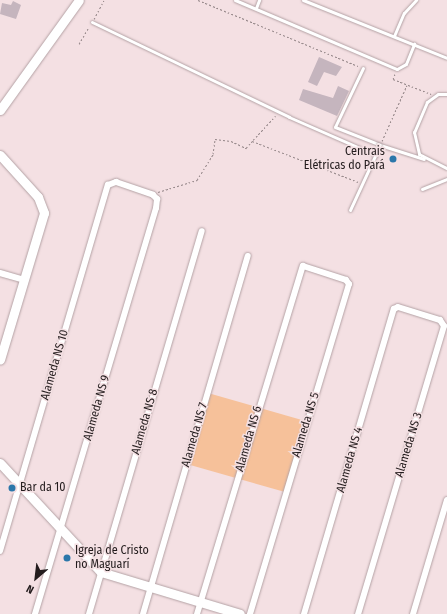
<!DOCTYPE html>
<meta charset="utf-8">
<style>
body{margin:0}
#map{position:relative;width:447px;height:614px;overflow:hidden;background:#f4e0e3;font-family:"Fira Sans Condensed",sans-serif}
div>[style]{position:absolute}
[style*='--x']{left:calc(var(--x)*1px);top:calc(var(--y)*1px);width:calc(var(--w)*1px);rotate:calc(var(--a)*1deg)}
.green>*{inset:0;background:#f6c19a;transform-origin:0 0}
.building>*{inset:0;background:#c5b5be}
.path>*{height:1px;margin-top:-0.5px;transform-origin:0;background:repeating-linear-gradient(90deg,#948688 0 2px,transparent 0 4px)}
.roads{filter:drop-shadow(0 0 1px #b4a2a5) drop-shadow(0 0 1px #b4a2a5)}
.service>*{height:3px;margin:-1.5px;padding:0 1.5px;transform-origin:1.5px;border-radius:1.5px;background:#fff}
.minor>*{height:6px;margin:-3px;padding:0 3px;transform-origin:3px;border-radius:3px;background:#fff}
.secondary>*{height:9px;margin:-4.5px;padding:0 4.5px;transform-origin:4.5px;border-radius:4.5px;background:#fff}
.bridges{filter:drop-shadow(0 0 1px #b4a2a5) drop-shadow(0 0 1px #b4a2a5)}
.service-bridge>*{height:3px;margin:-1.5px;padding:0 1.5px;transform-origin:1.5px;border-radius:1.5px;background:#fff}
.dots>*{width:11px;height:11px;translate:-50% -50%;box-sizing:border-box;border:2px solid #f4e0e3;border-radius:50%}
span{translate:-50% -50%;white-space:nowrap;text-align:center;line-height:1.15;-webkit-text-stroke:3px #f4e0e3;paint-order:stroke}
.poi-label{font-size:12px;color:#231c1d}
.right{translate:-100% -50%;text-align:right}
.left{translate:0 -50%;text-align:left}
.street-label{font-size:12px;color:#231c1d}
.north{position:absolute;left:16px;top:558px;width:40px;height:40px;-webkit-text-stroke:3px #f4e0e3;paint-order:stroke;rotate:208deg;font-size:11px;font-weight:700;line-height:16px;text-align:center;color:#231c1d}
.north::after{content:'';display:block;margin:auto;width:14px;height:18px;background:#231c1d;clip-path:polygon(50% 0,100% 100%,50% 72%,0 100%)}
</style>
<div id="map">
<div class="green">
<div style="left:208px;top:393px;width:104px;height:74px;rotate:16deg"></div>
</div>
<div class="building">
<div style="clip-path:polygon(13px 1px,21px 5px,16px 19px,0 14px,2px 3px,11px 5px)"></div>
<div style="clip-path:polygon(319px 57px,342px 67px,336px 76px,324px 72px,317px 86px,308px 82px)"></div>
<div style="clip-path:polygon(338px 86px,349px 91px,337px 116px,299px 100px,303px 89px,333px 98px)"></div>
</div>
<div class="path">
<div style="--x:198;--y:0;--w:173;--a:22.4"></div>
<div style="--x:94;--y:19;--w:21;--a:-62"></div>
<div style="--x:79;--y:44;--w:20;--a:-60"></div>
<div style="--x:395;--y:74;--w:5;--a:112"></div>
<div style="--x:393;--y:79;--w:41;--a:21.5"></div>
<div style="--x:253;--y:140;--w:33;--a:-47"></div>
<div style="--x:382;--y:141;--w:61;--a:-65.9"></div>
<div style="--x:158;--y:192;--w:41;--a:-17.1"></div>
<div style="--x:197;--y:180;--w:31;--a:-58"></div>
<div style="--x:213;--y:154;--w:15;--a:-82"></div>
<div style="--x:215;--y:139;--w:16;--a:7"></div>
<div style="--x:231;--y:141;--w:17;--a:25"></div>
<div style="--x:246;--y:148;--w:9;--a:-49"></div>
<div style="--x:252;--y:141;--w:114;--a:21.1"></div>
</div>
<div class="roads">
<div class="service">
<div style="--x:235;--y:0;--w:176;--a:23.1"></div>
<div style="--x:397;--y:69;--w:10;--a:-29"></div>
<div style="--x:406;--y:64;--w:22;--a:-68"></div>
<div style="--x:303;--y:0;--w:155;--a:21.9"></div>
<div style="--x:256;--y:8;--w:9;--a:-69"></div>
<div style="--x:92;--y:22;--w:219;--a:25.7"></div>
<div style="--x:289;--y:117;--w:95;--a:23.6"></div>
<div style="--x:394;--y:36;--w:25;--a:-67"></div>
<div style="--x:404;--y:13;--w:18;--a:-47"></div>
<div style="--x:363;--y:68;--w:65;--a:115.4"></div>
<div style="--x:335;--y:127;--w:46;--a:21.6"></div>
<div style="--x:447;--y:94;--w:9;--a:180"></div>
<div style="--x:438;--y:94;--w:14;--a:144"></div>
<div style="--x:427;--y:102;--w:33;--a:113"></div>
<div style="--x:414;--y:132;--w:23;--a:77"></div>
<div style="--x:419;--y:154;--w:31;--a:27"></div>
<div style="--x:422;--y:189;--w:27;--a:-22"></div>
<div style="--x:350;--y:210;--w:72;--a:-65.2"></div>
<div style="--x:380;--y:145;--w:46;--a:17.7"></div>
</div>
<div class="minor">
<div style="--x:0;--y:273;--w:25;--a:16"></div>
<div style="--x:0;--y:551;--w:382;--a:-73.6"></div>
<div style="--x:108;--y:185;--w:9;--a:-21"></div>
<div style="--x:116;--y:182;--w:39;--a:19"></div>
<div style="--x:153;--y:195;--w:6;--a:45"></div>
<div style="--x:157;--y:199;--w:9;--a:96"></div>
<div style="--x:156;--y:208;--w:424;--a:106.6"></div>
<div style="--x:89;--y:614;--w:399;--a:-73.6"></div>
<div style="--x:143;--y:614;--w:373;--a:-73.7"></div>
<div style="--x:197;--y:614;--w:364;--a:-73.1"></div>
<div style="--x:303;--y:266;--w:45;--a:18"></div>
<div style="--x:346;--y:280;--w:5;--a:53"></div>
<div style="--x:349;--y:284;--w:345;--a:106.7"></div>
<div style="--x:304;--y:614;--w:318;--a:-73.6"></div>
<div style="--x:394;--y:309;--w:4;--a:-27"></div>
<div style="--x:398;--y:307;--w:44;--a:17.2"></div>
<div style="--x:440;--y:320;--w:7;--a:56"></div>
<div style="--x:444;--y:326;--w:301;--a:106.6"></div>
<div style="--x:413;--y:614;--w:119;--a:-73.4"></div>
</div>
<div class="secondary">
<div style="--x:0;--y:110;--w:135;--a:-54.3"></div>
<div style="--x:0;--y:155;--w:57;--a:47.9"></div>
<div style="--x:38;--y:197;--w:17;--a:69"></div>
<div style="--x:44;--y:213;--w:153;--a:106.7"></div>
<div style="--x:0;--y:463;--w:149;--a:47.2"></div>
<div style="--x:101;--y:572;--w:145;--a:16.8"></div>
</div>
</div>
<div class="bridges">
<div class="service-bridge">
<div style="--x:378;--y:144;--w:2;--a:27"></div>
</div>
</div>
<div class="dots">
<div style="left:393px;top:159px;background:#2b77aa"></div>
<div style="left:12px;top:488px;background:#2b77aa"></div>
<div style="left:67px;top:558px;background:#2b77aa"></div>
</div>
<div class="poi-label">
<span class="right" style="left:385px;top:159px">Centrais<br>Elétricas do Pará</span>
<span class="left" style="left:20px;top:488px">Bar da 10</span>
<span class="left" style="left:75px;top:558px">Igreja de Cristo<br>no Maguarí</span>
</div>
<div class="street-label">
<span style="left:55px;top:365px;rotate:-74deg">Alameda NS 10</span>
<span style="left:97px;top:408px;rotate:-74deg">Alameda NS 9</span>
<span style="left:145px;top:422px;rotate:-74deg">Alameda NS 8</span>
<span style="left:306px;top:425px;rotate:-73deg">Alameda NS 5</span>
<span style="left:195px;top:435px;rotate:-74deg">Alameda NS 7</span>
<span style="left:249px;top:439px;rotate:-74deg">Alameda NS 6</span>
<span style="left:409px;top:445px;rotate:-73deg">Alameda NS 3</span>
<span style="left:350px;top:460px;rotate:-74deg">Alameda NS 4</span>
</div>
<div class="north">N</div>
</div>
